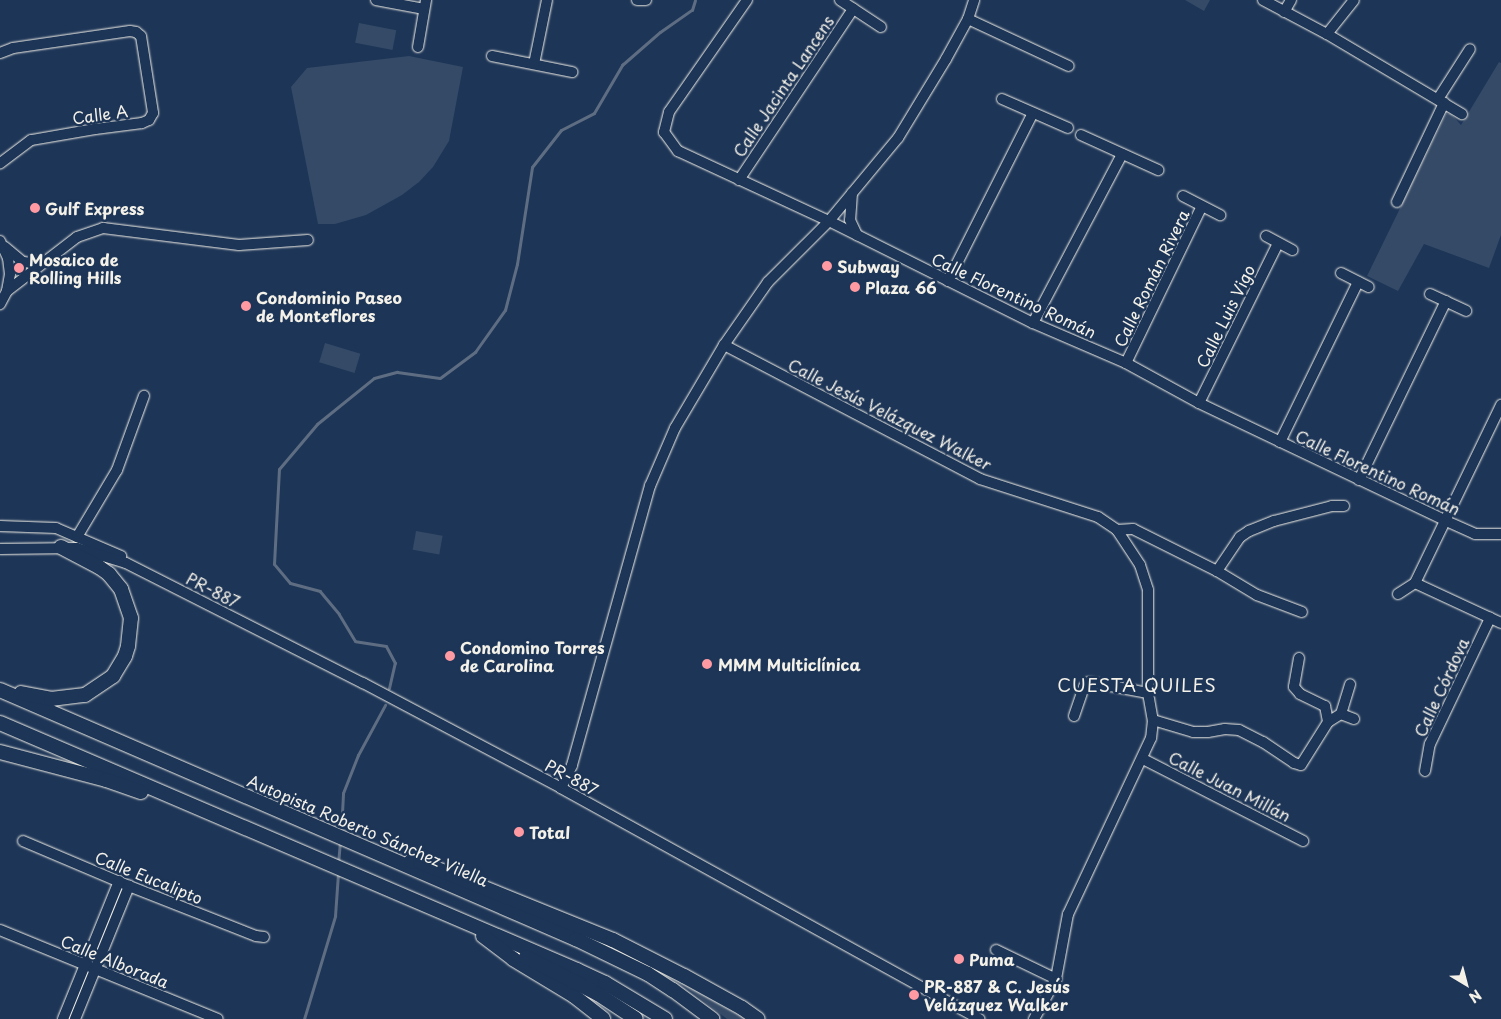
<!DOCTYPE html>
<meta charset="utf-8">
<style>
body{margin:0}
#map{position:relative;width:1501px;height:1019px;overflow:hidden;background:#1d3557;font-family:"Playpen Sans",sans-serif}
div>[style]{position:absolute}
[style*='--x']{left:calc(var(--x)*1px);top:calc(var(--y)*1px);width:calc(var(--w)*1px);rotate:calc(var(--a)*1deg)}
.green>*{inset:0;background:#354a67;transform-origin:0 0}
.stream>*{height:3px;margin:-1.5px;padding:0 1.5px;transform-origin:1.5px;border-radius:1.5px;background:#5e6d82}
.roads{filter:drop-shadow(0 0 1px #f4f1e8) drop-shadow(0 0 1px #f4f1e8)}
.minor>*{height:10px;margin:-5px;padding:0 5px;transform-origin:5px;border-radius:5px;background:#1d3557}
.highway>*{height:14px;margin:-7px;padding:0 7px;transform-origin:7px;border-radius:7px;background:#1d3557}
.dots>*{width:14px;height:14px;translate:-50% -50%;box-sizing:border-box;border:2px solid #1d3557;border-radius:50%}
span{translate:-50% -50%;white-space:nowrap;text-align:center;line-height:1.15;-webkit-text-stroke:5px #1d3557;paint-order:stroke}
.street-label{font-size:16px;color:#f4f1e8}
.poi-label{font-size:16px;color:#f4f1e8;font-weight:700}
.left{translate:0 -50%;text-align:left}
.neighbourhood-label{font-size:18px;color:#f4f1e8;letter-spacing:1px}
.north{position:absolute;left:1441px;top:959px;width:50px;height:50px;-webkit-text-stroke:4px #1d3557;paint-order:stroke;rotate:143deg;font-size:14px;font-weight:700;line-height:20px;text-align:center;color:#f4f1e8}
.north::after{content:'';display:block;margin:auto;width:18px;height:22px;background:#f4f1e8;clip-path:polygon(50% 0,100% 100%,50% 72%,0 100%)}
</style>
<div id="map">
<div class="green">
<div style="clip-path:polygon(1185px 0,1210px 0,1204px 11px)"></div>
<div style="left:359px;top:23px;width:38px;height:20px;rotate:11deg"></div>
<div style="clip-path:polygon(409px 56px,463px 67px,449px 141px,433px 167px,419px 182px,402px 195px,366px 215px,335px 224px,318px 224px,291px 87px,307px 68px)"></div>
<div style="clip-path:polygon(1499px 62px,1501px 63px,1501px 235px,1489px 268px,1424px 244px,1398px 291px,1367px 276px,1446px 114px,1451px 114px,1461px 125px)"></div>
<div style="left:325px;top:343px;width:37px;height:20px;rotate:17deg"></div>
<div style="left:416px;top:531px;width:27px;height:19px;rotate:10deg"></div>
<div style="clip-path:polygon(675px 979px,737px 1014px,748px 1019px,727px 1019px)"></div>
</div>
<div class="stream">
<div style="--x:389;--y:688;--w:26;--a:-77"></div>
<div style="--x:395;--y:663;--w:19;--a:-118"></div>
<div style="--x:386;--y:646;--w:31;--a:-171"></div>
<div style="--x:355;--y:641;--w:31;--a:-121"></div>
<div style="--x:339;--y:614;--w:30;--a:-130"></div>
<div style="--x:320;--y:591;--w:31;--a:-165"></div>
<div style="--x:290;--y:583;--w:25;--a:-130"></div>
<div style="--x:274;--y:564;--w:95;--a:-87"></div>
<div style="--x:279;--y:469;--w:59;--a:-49.8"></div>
<div style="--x:317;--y:424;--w:73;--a:-38.9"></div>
<div style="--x:374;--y:378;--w:24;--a:-15"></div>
<div style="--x:397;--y:372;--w:43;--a:7.9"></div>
<div style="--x:440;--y:378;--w:44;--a:-36.6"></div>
<div style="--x:475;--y:352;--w:52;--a:-54.5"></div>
<div style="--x:505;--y:310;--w:48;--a:-75.4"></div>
<div style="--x:517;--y:264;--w:98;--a:-81.2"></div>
<div style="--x:532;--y:167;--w:47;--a:-51.9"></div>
<div style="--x:561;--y:130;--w:37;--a:-27"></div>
<div style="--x:594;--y:113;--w:56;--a:-59.7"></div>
<div style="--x:622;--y:65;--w:50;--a:-41"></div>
<div style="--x:660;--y:32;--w:39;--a:-35"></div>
<div style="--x:692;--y:10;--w:10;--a:-73"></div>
<div style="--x:341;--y:832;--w:39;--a:-87"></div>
<div style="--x:343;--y:793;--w:41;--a:-68.5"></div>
<div style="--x:358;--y:755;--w:57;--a:-61.6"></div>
<div style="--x:338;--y:864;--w:23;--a:-85"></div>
<div style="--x:304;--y:1019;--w:108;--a:-73.2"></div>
<div style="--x:335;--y:916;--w:43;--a:-86"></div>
</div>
<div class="roads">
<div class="minor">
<div style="--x:376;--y:0;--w:49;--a:10.6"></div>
<div style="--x:637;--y:0;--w:9;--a:0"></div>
<div style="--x:747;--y:0;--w:136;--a:124.9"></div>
<div style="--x:669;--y:112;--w:21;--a:104"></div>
<div style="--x:664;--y:132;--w:24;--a:54"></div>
<div style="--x:678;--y:151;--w:166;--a:24.9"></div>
<div style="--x:829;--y:221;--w:228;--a:26.6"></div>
<div style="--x:1033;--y:323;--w:101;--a:23.3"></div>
<div style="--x:1126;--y:363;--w:83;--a:28.7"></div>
<div style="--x:1199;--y:403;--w:272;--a:25.5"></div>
<div style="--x:1444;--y:520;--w:34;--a:24"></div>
<div style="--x:1475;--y:534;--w:26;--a:0"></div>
<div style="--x:840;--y:0;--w:49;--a:33.4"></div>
<div style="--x:1263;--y:0;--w:72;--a:28"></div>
<div style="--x:1327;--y:34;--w:157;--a:30.7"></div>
<div style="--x:1284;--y:12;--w:14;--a:-60"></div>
<div style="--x:968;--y:19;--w:111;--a:25"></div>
<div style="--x:1327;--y:34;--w:43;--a:-51.5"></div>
<div style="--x:418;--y:47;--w:48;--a:-80.3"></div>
<div style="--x:0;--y:53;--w:14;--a:-21"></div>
<div style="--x:13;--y:48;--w:118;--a:-8.3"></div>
<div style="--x:130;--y:31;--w:6;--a:9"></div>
<div style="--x:136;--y:32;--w:6;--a:39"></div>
<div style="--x:141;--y:36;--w:78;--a:81.1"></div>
<div style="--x:153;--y:113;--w:8;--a:120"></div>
<div style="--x:149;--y:120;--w:8;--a:157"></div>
<div style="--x:142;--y:123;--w:47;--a:172.7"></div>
<div style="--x:95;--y:129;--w:65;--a:170.2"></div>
<div style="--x:31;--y:140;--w:39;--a:143"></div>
<div style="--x:492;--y:56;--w:82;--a:11.3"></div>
<div style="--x:534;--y:64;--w:65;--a:-78.5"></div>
<div style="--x:1002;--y:99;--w:72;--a:23.7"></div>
<div style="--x:1438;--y:99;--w:59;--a:-57.4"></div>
<div style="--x:1081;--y:135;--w:85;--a:24.4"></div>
<div style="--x:739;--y:180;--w:206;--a:-56.3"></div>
<div style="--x:852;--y:193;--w:27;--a:94"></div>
<div style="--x:850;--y:220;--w:17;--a:65"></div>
<div style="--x:1183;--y:196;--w:42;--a:27.2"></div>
<div style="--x:1397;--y:202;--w:110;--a:-64.6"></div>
<div style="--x:1266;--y:236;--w:30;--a:28"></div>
<div style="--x:0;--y:241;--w:19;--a:65"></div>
<div style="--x:8;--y:258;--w:16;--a:83"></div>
<div style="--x:10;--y:274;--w:17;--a:100"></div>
<div style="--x:7;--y:291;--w:15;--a:118"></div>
<div style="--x:5;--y:247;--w:23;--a:40"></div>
<div style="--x:23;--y:262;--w:10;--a:6"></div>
<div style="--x:33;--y:263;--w:9;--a:-13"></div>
<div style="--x:1341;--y:273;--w:31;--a:27"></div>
<div style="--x:948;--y:281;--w:188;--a:-63.2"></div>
<div style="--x:7;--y:291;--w:88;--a:-37.6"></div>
<div style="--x:77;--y:237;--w:28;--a:-19"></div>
<div style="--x:103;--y:228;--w:137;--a:7.1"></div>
<div style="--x:239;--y:245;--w:69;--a:-4.1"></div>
<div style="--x:1430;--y:294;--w:40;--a:25"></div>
<div style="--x:1033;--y:323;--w:191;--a:-62.2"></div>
<div style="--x:724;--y:345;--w:289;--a:27.6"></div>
<div style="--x:980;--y:479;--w:124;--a:17.9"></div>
<div style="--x:1098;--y:517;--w:23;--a:34"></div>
<div style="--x:1117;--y:530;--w:42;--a:56.7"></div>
<div style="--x:1140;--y:565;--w:26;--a:72"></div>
<div style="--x:1148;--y:590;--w:103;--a:90"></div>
<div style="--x:1148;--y:693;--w:27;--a:80"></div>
<div style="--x:1153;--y:720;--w:18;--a:96"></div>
<div style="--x:1151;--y:738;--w:195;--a:115.2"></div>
<div style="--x:1068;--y:914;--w:66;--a:100.5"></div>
<div style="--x:1056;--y:979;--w:46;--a:118.8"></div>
<div style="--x:1126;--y:363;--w:174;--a:-64.2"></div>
<div style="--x:1199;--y:403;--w:178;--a:-63.7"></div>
<div style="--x:1280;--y:442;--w:178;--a:-64"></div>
<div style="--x:1359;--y:480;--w:199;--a:-64.1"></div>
<div style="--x:0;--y:526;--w:56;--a:2"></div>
<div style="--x:56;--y:528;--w:71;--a:23.3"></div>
<div style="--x:1117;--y:530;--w:16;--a:-4"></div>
<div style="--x:1133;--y:529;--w:94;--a:26.6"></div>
<div style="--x:1217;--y:571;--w:47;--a:31"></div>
<div style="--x:1257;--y:595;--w:48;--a:20.7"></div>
<div style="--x:77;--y:537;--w:78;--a:-59.2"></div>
<div style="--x:117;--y:470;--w:79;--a:-70"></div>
<div style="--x:0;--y:549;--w:77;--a:-0.7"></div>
<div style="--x:77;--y:548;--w:51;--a:17"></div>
<div style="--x:126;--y:563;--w:266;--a:26.9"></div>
<div style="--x:363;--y:683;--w:224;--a:27.9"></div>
<div style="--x:561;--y:788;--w:478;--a:28.9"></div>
<div style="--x:1217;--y:571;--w:41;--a:-55.9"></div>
<div style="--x:1240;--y:537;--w:11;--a:-34"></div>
<div style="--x:1249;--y:531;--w:27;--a:-22"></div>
<div style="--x:1274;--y:521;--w:60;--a:-14.5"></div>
<div style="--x:1332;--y:506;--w:12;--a:0"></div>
<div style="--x:1415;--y:583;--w:95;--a:24.9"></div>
<div style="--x:1398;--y:594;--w:20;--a:-33"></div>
<div style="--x:1415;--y:583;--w:198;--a:-64.2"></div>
<div style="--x:1299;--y:658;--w:29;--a:100"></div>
<div style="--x:1294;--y:687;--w:9;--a:49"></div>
<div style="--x:1300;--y:694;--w:28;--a:26"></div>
<div style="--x:1325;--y:706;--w:16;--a:79"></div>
<div style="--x:1341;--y:714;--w:14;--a:21"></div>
<div style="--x:1074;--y:716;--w:31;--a:-71"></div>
<div style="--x:1084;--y:687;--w:7;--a:-45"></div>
<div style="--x:1089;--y:682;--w:60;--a:10.6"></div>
<div style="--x:1153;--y:720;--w:42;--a:16.7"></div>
<div style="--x:1193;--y:732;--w:15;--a:0"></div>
<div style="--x:1208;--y:732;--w:17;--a:-10"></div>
<div style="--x:1225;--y:729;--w:14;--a:4"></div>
<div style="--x:1239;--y:730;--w:27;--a:27"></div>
<div style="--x:1263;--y:742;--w:37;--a:34"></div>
<div style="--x:1294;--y:763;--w:7;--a:16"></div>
<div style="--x:1301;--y:765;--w:51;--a:-57.9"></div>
<div style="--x:1328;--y:722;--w:15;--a:-32"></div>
<div style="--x:1341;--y:714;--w:31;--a:-73"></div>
<div style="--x:1143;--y:759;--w:180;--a:27.1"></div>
<div style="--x:1425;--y:771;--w:27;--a:-80"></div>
<div style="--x:1430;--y:744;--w:140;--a:-64.5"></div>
<div style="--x:561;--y:788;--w:25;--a:-64"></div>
<div style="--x:572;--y:765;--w:290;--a:-74.4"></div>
<div style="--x:650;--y:486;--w:63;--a:-66.7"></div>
<div style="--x:675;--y:428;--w:96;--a:-59.4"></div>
<div style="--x:724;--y:345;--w:77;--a:-55.1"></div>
<div style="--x:768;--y:282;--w:86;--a:-45"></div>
<div style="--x:829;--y:221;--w:108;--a:-50.3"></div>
<div style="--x:898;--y:138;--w:92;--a:-58.7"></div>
<div style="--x:946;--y:59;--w:46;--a:-61.2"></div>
<div style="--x:968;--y:19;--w:20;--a:-72"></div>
<div style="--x:23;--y:841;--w:115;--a:23"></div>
<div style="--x:129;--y:886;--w:136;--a:21.5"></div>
<div style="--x:256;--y:936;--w:8;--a:7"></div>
<div style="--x:0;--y:930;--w:235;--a:22.2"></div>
<div style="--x:996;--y:950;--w:67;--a:25.8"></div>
<div style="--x:63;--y:1019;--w:149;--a:-67.9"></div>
<div style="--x:75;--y:1019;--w:144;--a:-67.9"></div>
</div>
<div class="highway">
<div style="--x:0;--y:690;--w:628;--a:23.38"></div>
<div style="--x:576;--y:939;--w:80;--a:25.9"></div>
<div style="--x:648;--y:974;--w:30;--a:33"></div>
<div style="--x:673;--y:990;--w:49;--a:36.6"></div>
<div style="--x:21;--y:693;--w:31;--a:11"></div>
<div style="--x:51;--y:699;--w:34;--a:-7"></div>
<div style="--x:85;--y:695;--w:34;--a:-34"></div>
<div style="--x:113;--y:676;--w:23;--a:-59"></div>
<div style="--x:125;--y:656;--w:10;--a:-73"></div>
<div style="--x:128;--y:646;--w:28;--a:-84"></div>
<div style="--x:131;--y:618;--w:31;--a:-109"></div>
<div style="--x:121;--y:589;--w:19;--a:-129"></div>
<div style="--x:109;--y:574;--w:12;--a:-145"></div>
<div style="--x:99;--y:567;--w:43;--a:-152.2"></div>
<div style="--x:0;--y:723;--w:628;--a:23.17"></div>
<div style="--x:577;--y:970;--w:31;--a:25"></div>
<div style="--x:605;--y:983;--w:70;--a:31"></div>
<div style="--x:0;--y:752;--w:110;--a:14.8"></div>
<div style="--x:106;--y:780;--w:37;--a:19"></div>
<div style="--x:411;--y:861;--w:9;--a:6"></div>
<div style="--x:420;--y:862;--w:208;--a:22"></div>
<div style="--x:613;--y:940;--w:80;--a:26.9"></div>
<div style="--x:684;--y:976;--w:66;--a:28.9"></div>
<div style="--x:742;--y:1008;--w:19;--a:35"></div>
<div style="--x:483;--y:936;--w:38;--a:37"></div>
<div style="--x:513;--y:959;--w:71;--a:31.2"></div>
<div style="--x:574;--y:996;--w:37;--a:38"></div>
<div style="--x:526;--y:957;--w:81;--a:27.2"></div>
<div style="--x:598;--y:994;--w:45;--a:33.3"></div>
</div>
</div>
<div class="dots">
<div style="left:35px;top:208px;background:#ff9aa2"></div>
<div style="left:827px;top:266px;background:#ff9aa2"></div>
<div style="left:19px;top:268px;background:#ff9aa2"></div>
<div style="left:855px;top:287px;background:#ff9aa2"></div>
<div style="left:246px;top:306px;background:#ff9aa2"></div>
<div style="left:450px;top:656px;background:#ff9aa2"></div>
<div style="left:707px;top:664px;background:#ff9aa2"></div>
<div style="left:519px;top:832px;background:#ff9aa2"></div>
<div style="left:959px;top:959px;background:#ff9aa2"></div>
<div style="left:914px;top:995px;background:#ff9aa2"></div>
</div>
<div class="street-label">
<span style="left:783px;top:86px;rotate:-56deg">Calle Jacinta Lancens</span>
<span style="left:100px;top:114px;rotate:-8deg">Calle A</span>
<span style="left:1151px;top:278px;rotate:-64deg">Calle Román Rivera</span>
<span style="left:1014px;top:295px;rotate:25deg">Calle Florentino Román</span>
<span style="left:1225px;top:316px;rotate:-64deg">Calle Luis Vigo</span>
<span style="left:890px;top:414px;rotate:27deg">Calle Jesús Velázquez Walker</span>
<span style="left:1378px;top:472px;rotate:25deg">Calle Florentino Román</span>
<span style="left:213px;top:590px;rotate:27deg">PR-887</span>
<span style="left:1441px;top:687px;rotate:-65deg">Calle Córdova</span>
<span style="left:572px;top:777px;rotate:28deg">PR-887</span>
<span style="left:1230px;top:786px;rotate:27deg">Calle Juan Millán</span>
<span style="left:368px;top:830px;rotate:23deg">Autopista Roberto Sánchez Vilella</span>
<span style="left:149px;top:877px;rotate:22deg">Calle Eucalipto</span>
<span style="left:115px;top:961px;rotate:22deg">Calle Alborada</span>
</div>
<div class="poi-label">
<span class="left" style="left:45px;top:208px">Gulf Express</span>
<span class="left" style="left:29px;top:268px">Mosaico de<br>Rolling Hills</span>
<span class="left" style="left:837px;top:266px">Subway</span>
<span class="left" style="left:865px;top:287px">Plaza 66</span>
<span class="left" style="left:256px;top:306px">Condominio Paseo<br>de Monteflores</span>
<span class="left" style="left:460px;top:656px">Condomino Torres<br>de Carolina</span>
<span class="left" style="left:718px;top:664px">MMM Multiclínica</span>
<span class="left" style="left:529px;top:832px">Total</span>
<span class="left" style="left:969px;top:959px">Puma</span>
<span class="left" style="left:924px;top:995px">PR-887 &amp; C. Jesús<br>Velázquez Walker</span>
</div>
<div class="neighbourhood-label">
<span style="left:1137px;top:685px">CUESTA QUILES</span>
</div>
<div class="north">N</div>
</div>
